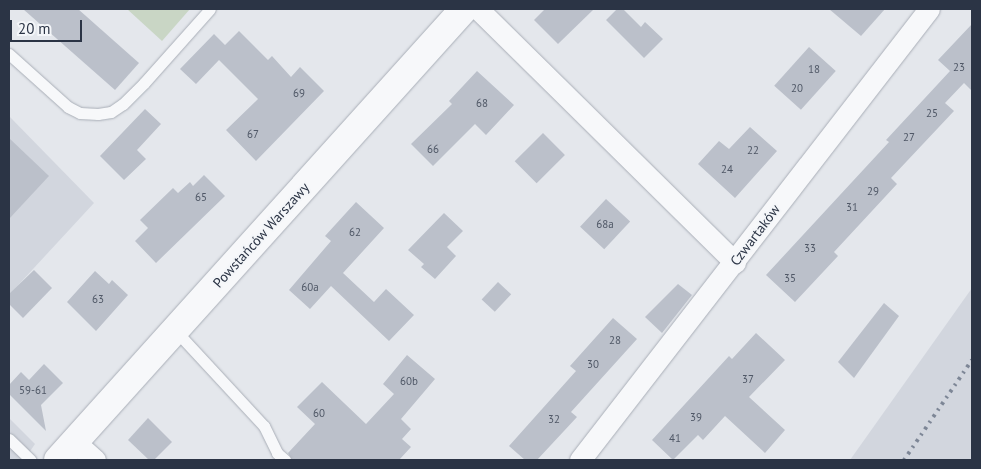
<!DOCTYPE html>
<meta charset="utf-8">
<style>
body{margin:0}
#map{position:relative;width:981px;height:469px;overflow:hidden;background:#e4e7ec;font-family:"PT Sans",sans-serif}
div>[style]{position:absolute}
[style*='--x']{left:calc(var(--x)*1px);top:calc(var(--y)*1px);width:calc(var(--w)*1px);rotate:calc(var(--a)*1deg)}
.built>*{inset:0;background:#d2d6de}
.green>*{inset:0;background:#c9d6c5}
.building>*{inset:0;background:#bbc0ca;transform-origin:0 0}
.roads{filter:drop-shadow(0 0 1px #a9aeb7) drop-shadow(0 0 1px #a9aeb7)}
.service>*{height:11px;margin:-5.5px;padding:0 5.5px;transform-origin:5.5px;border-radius:5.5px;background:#f7f8fa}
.minor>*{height:21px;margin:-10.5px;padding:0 10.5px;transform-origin:10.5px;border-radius:10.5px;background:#f7f8fa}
.tertiary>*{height:28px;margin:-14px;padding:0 14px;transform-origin:14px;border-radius:14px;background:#f7f8fa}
.rail>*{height:4px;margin-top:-2px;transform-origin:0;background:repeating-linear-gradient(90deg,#7d8696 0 2.5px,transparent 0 7.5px)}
span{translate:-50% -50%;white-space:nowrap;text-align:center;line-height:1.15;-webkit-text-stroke:4px #f4f6f9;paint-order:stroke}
.number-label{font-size:11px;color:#4f5766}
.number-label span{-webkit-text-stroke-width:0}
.street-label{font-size:14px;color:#2b3445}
.frame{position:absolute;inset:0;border:10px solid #2b3445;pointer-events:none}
.scale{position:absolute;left:10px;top:20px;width:72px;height:22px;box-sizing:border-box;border:2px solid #2b3445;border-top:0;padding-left:6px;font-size:15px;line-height:18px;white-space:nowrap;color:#2b3445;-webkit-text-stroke:4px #f4f6f9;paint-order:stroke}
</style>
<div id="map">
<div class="built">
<div style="clip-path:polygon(9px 116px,94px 203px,9px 295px)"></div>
<div style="clip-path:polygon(972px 288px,972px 460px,850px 460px)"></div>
<div style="clip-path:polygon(9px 418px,35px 444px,24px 460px,9px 460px)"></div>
</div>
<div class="green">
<div style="clip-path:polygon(127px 9px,190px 9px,162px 41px)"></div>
</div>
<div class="building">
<div style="clip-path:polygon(23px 9px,78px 9px,139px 63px,115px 90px)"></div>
<div style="clip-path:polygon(545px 9px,594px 9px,558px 44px,534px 20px)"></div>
<div style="clip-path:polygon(617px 9px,623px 9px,641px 27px,645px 22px,663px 39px,644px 58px,606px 20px)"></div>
<div style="clip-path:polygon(829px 9px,885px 9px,861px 36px)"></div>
<div style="clip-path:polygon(972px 24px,972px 91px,964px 83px,945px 103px,954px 111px,891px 178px,897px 184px,834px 252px,838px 256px,795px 302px,766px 275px,889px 142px,886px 140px,950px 71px,938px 60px)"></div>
<div style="clip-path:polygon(239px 31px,268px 60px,272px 56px,291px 77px,300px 67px,324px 91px,256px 161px,226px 130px,258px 99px,219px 60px,196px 84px,180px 69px,214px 34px,225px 45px)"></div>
<div style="left:809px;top:47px;width:36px;height:52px;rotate:42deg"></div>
<div style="clip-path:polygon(477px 71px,514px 105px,486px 135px,475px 124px,433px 166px,411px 144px,452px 104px,449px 101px)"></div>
<div style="clip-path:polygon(145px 109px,161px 124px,137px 150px,146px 159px,124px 180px,100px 156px)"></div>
<div style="clip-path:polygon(750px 127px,777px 151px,735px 198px,698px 164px,719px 141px,729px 149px)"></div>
<div style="left:543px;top:133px;width:31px;height:40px;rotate:45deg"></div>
<div style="clip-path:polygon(9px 138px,49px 176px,9px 219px)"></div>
<div style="clip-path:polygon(204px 175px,225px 196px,156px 263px,135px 241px,148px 228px,140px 220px,173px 188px,178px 193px,190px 182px,193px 186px)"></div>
<div style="left:606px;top:199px;width:33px;height:38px;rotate:43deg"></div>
<div style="clip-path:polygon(356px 202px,384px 228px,343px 273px,374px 302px,386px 289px,414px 315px,389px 341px,331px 286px,310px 309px,289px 290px,331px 241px,325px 236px)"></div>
<div style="clip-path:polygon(444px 213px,463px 231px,447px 247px,456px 256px,435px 279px,421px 267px,424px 264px,408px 250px)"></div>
<div style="clip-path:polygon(34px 270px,52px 288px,23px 318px,9px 304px,9px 294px)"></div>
<div style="clip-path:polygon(95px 271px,109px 284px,112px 280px,128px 295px,96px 331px,67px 302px)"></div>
<div style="left:498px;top:282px;width:18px;height:24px;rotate:43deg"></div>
<div style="clip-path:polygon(678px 284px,692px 295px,662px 333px,645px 317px)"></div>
<div style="clip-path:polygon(884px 303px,899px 316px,854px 378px,838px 362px)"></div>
<div style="clip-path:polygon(613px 318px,637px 339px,571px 412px,577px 417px,537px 460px,525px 460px,509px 446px,576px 371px,570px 366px)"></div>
<div style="clip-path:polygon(756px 333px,785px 360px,749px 397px,785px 430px,765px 453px,725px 416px,703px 440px,698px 435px,673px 460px,652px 440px,729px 356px,732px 359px)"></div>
<div style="clip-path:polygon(407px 355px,435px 379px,401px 419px,411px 429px,402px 439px,411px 447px,399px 460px,292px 460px,288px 453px,315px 424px,297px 407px,322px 382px,366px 424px,394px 394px,383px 384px)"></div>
<div style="clip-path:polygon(44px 364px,63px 383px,41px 405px,46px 431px,9px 394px,9px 385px,21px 372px,29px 380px)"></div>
<div style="clip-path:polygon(148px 418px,172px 442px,154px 460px,149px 460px,128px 440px)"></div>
</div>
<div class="roads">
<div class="service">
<div style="--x:9;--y:54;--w:79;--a:41.9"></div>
<div style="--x:68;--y:107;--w:13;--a:27"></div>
<div style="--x:80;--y:113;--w:18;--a:3"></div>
<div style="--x:98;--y:114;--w:13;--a:-9"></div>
<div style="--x:111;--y:112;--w:14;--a:-34"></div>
<div style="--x:123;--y:104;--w:30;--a:-45"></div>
<div style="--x:144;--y:83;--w:99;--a:-48.3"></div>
<div style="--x:175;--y:330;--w:131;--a:47.2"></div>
<div style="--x:264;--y:426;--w:30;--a:64"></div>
<div style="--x:277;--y:453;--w:11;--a:41"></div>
<div style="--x:9;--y:439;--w:30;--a:44"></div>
</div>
<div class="minor">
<div style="--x:478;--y:9;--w:361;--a:44.6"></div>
<div style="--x:75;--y:442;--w:27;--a:42"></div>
<div style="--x:580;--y:460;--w:570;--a:-52.27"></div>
</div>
<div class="tertiary">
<div style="--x:58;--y:460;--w:607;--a:-48.01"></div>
</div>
</div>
<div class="rail">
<div style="--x:904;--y:460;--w:121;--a:-55.8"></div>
</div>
<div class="number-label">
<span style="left:959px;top:67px">23</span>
<span style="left:814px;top:69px">18</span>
<span style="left:797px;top:88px">20</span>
<span style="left:299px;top:93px">69</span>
<span style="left:482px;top:103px">68</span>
<span style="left:932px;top:113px">25</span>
<span style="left:253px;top:134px">67</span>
<span style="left:909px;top:137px">27</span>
<span style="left:433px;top:149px">66</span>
<span style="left:753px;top:150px">22</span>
<span style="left:727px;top:169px">24</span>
<span style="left:873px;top:191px">29</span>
<span style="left:201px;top:197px">65</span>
<span style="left:852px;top:207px">31</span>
<span style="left:605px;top:224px">68a</span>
<span style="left:355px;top:232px">62</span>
<span style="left:810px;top:248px">33</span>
<span style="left:790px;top:278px">35</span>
<span style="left:310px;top:287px">60a</span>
<span style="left:98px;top:299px">63</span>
<span style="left:615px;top:340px">28</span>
<span style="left:593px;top:364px">30</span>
<span style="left:748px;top:379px">37</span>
<span style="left:409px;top:381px">60b</span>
<span style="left:33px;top:390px">59-61</span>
<span style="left:319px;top:413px">60</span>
<span style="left:696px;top:417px">39</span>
<span style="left:554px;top:419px">32</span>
<span style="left:675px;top:438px">41</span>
</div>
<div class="street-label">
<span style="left:261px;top:235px;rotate:-48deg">Powstańców Warszawy</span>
<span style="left:755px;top:235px;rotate:-53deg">Czwartaków</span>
</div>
<div class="frame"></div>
<div class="scale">20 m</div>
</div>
